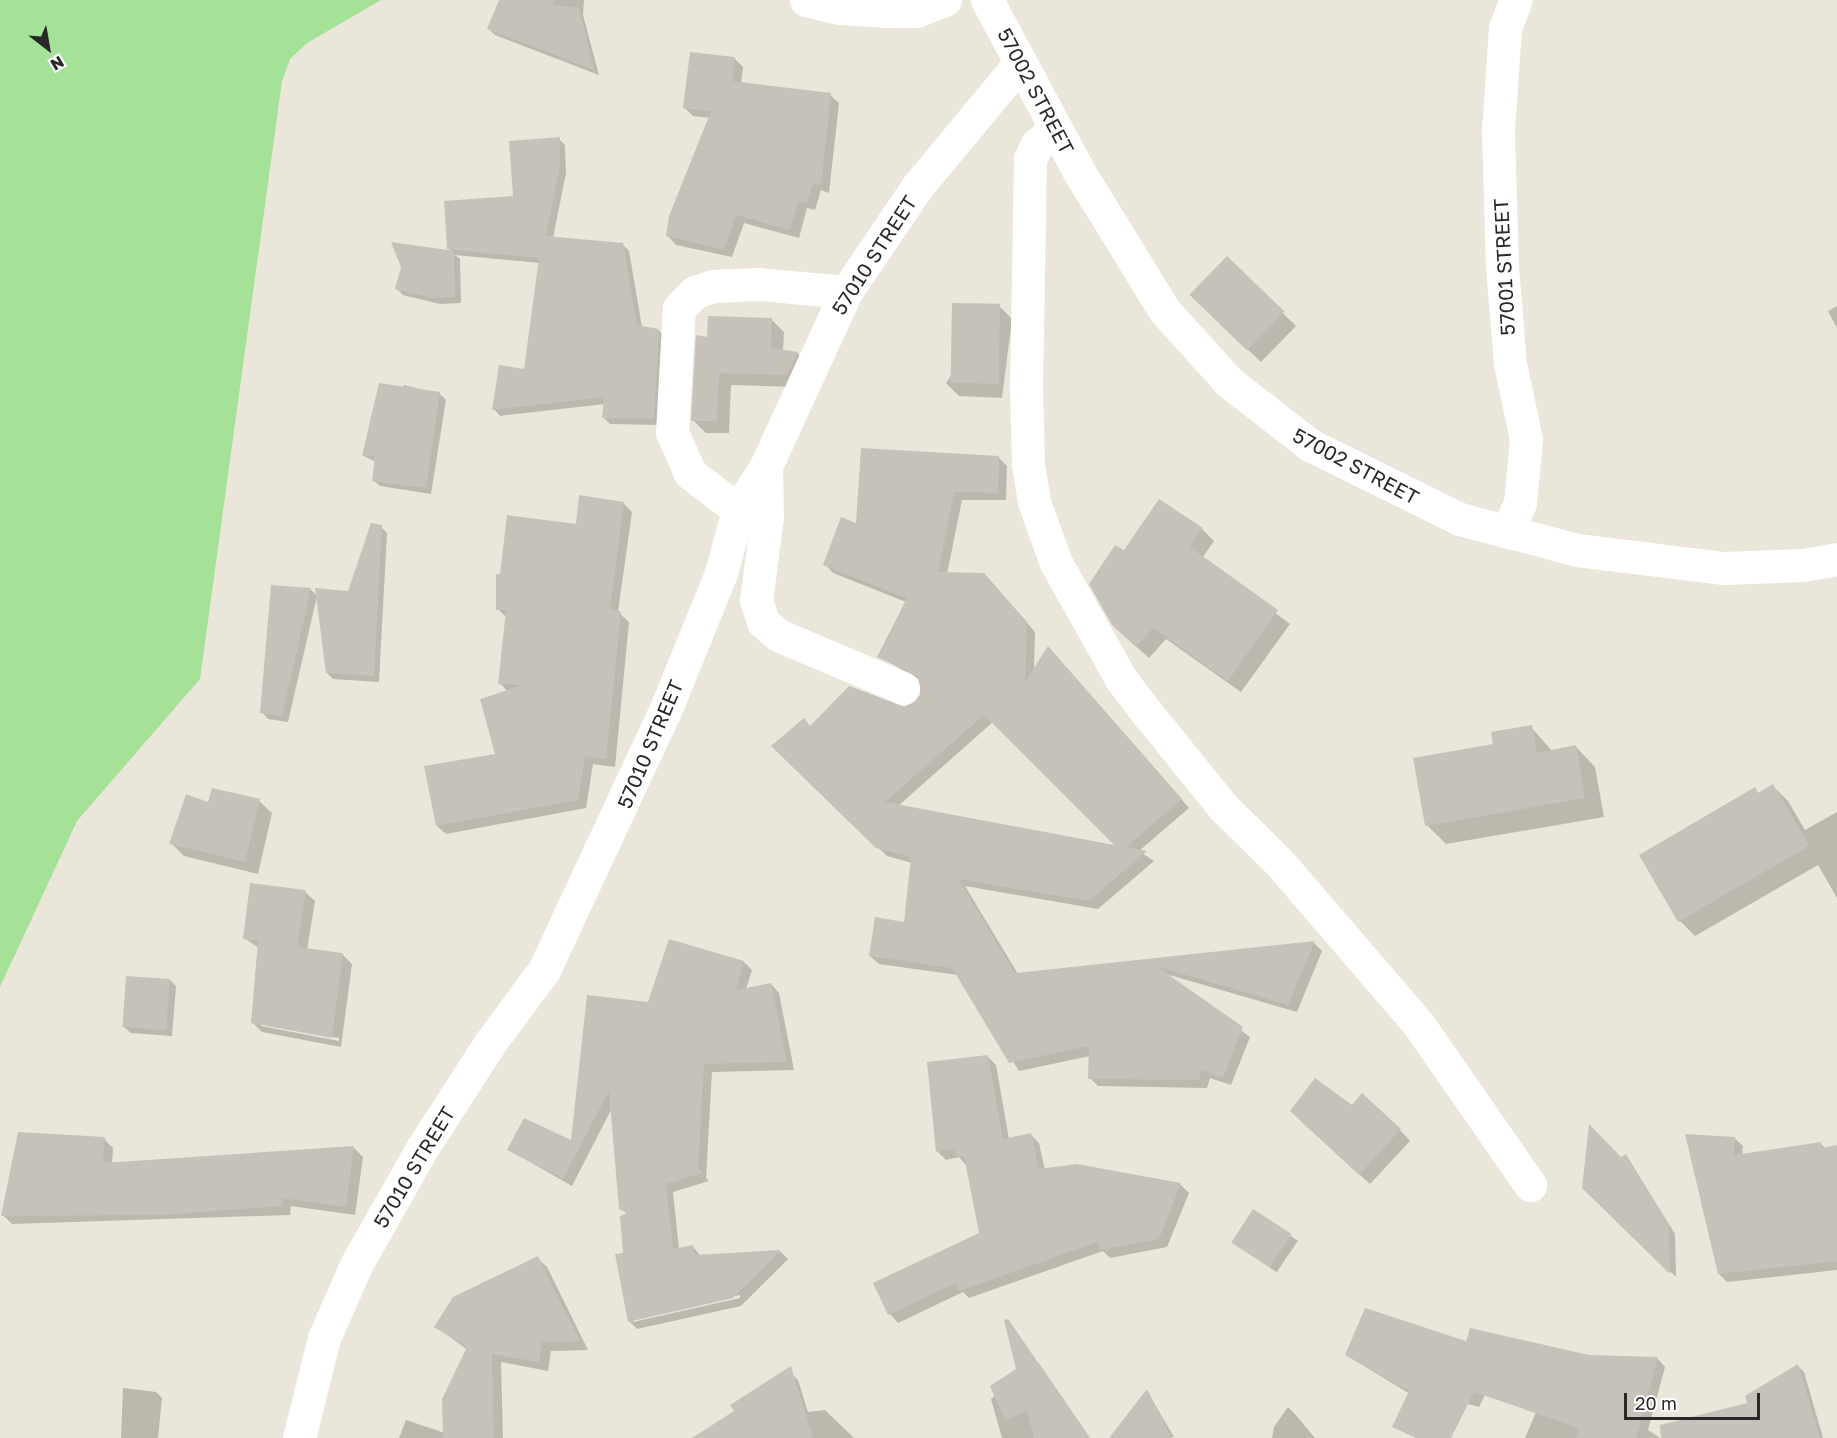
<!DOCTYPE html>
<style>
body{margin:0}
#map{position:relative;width:1837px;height:1438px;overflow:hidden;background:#ebe6da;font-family:"Golos Text",sans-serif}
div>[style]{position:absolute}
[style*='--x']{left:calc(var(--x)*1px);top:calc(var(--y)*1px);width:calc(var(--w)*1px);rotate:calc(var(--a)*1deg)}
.green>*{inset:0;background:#a5e196}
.shadow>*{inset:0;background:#0003;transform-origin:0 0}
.building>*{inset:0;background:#c6c2ba;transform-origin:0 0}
.minor>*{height:33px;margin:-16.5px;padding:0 16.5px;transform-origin:16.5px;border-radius:16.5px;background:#fff}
.tertiary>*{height:33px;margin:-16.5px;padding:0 16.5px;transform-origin:16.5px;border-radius:16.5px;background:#fff}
span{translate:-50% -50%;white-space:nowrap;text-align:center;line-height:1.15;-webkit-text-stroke:6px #fff;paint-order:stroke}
.street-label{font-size:20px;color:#282828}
.north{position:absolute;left:18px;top:18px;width:60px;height:60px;-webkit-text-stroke:4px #fff;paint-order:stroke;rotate:149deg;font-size:16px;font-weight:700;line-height:24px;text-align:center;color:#282828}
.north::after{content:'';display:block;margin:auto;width:21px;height:27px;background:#282828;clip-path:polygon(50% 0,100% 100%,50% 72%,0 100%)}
.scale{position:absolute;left:1624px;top:1393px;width:136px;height:27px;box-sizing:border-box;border:3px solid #282828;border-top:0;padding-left:8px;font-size:18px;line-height:21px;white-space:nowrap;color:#282828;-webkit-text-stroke:4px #fff;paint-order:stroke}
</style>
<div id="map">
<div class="green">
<div style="clip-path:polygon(0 0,381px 0,307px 43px,290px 59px,282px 81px,200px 679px,77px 821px,0 987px)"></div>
</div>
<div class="shadow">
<div style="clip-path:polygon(500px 0,584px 0,583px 15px,599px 75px,495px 35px,489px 29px)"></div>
<div style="clip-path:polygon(734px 58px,743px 67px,741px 83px,830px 95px,839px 103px,829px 193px,821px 190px,815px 210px,807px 208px,799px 238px,744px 223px,732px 257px,676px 245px,668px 236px,710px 118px,693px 116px,684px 107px)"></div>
<div style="clip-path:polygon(559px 139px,565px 145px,566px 173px,553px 238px,623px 245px,629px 251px,642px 327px,658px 330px,665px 336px,660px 425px,610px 424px,603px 417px,605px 404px,500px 416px,494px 409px,525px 370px,540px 263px,455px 255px,460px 259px,461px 303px,440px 304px,403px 295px,397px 289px,453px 253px,448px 248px,515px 198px)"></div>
<div style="clip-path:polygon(1227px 258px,1296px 326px,1261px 362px,1204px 308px)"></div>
<div style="clip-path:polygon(999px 306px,1012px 319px,1002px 398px,959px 396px,946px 383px)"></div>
<div style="clip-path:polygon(1837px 306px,1837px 328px,1828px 311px)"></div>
<div style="clip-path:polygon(771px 319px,784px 332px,783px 351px,797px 353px,809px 366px,800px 387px,731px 385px,729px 433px,706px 433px,693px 420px,708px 338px)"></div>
<div style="clip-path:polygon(404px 385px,440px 394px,446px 400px,431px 494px,380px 486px,373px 480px,376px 462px,364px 456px)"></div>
<div style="clip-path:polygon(evenodd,998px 457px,1007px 466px,1006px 500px,962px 500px,947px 574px,992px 583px,1035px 632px,1034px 672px,1057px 657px,1189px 808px,1139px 851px,1154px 861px,1098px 909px,965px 886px,1018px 974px,1314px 943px,1322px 951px,1297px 1012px,1166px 974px,1250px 1037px,1231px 1085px,1210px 1078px,1207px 1088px,1098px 1086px,1090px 1078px,1090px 1056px,1019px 1071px,958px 975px,879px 964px,870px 956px,905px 924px,912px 863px,887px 856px,773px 746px,811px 728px,905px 708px,922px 695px,920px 680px,879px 656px,906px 602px,833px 573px,825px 564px,857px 525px,998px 457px,993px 722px,1118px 847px,898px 806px,993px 722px)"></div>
<div style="clip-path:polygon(623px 503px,632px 512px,618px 612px,629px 622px,615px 767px,593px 764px,586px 808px,446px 834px,437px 826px,497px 755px,508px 692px,500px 683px,507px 618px,498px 609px,502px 575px,577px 525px)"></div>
<div style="clip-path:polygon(381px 527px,387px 533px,379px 682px,333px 679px,327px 673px,317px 596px,288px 722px,268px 719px,262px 712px,272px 586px,311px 590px,317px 596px,349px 593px)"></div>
<div style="clip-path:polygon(1202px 529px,1214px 541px,1202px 558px,1290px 624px,1241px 692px,1166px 639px,1149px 658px,1127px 638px,1124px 553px)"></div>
<div style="clip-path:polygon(1531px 727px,1552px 751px,1576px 747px,1595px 767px,1604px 817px,1446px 844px,1427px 825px,1495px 746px)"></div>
<div style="clip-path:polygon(1773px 786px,1788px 801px,1805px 830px,1837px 812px,1837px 898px,1818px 865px,1695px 936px,1680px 921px,1641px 855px,1755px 789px,1759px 794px)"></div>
<div style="clip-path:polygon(259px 801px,272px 813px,258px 874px,184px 856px,171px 843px)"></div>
<div style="clip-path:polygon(evenodd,305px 892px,315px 901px,307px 950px,343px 955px,352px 964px,341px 1047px,262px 1032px,252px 1022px,259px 948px,244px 938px,305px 892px,261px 1023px,339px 1038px,339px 1041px,261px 1026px,261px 1023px)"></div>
<div style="clip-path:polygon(evenodd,670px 941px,744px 962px,752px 970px,746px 989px,771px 984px,779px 993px,794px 1070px,712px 1072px,706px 1178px,709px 1181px,673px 1192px,679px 1249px,693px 1247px,701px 1256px,781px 1252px,788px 1259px,741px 1306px,637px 1329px,629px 1321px,625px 1254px,627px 1214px,621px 1208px,612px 1108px,572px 1186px,509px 1150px,572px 1143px,649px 1003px,670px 941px,740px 1295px,740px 1298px,633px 1322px,633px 1319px,740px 1295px)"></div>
<div style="clip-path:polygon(170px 980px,176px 986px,172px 1036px,131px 1033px,124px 1027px)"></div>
<div style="clip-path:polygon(988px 1057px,996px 1065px,1009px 1139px,1031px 1135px,1039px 1143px,1045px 1170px,1180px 1184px,1189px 1193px,1167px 1247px,1110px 1258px,1103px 1251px,969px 1298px,963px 1292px,898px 1323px,890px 1314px,980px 1234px,966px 1165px,959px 1157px,946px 1160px,938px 1152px)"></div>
<div style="clip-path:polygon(1352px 1107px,1400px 1130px,1410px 1141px,1370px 1184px,1302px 1122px)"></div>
<div style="clip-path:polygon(1734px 1138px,1743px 1146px,1742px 1155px,1821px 1144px,1826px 1149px,1837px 1146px,1837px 1270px,1727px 1282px,1719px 1274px)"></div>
<div style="clip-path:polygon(104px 1139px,113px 1148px,112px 1164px,354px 1148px,363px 1157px,355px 1215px,291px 1206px,290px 1215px,12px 1224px,3px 1215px)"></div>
<div style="clip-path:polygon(1626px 1155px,1675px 1234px,1676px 1277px,1584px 1188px)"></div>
<div style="left:1254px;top:1211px;width:53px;height:38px;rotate:34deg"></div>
<div style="clip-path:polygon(537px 1258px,547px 1267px,588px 1350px,551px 1351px,548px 1371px,501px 1362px,503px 1438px,399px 1438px,406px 1420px,445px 1433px,468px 1350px,436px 1327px)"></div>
<div style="clip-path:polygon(1563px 1350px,1589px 1356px,1658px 1359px,1665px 1367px,1648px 1430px,1660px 1438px,1525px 1438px)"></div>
<div style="clip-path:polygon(1346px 1355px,1502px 1360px,1479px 1407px,1457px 1401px,1446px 1438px,1438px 1438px,1410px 1394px)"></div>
<div style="clip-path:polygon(1034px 1359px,1040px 1365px,1090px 1438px,1002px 1438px,991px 1399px)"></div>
<div style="clip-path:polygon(1798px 1366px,1804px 1372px,1823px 1438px,1717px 1438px,1749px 1404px)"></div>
<div style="clip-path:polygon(792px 1374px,798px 1380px,808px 1412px,825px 1410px,854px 1438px,710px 1438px)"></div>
<div style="clip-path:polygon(123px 1388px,156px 1392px,162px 1398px,158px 1438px,121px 1438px)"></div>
<div style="clip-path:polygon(1147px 1391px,1174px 1437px,1111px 1438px)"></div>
<div style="clip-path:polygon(1288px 1407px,1294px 1413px,1315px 1438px,1272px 1438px,1274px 1427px)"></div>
</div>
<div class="building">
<div style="clip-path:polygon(499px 0,554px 0,553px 5px,579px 8px,594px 70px,487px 29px)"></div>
<div style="clip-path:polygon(690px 52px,735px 57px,732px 81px,831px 93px,821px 185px,813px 183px,807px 203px,799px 200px,790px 230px,736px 215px,724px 250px,666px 236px,669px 216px,711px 111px,683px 108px)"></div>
<div style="clip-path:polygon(560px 137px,560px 166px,546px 236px,623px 243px,637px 325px,659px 329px,654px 419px,602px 418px,604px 397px,492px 410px,499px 365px,524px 369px,539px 258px,447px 249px,444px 201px,513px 196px,509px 141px)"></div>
<div style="clip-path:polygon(391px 242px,454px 251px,455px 297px,433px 298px,395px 289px,401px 267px)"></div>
<div style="left:1227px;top:256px;width:80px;height:54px;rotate:44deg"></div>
<div style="left:952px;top:303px;width:48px;height:80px;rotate:1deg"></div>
<div style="clip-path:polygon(708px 316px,772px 318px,771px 348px,798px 352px,787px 375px,719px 373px,717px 421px,691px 421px,696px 335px,707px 337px)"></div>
<div style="clip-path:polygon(379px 383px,440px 392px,426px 488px,372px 481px,375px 456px,362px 456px)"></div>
<div style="clip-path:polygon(evenodd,861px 448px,999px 456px,998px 493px,954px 492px,938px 572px,984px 573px,1027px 622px,1025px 682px,1048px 646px,1182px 799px,1126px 847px,1147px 851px,1089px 901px,959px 879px,1015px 973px,1315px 941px,1288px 1005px,1156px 966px,1243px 1027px,1223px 1078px,1202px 1070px,1199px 1080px,1088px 1079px,1089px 1046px,1009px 1063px,952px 968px,869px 956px,875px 917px,904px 922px,911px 857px,876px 848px,771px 746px,804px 718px,810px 726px,849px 686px,905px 707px,920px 695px,918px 676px,877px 657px,907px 598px,823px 565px,841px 517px,856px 523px,861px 448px,984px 715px,1114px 845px,885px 802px,984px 715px)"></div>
<div style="clip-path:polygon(579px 495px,624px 502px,610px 608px,621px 612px,606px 759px,585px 756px,578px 800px,436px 826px,424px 766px,495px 754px,480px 699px,523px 685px,498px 684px,506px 610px,496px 610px,496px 574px,500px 574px,507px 515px,576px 524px)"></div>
<div style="clip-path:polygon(1159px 499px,1203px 528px,1190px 547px,1278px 610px,1228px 681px,1153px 628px,1136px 647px,1112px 625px,1089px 584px,1115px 545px,1124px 550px)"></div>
<div style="clip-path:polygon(371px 523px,382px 525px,374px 676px,326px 673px,315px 588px,348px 591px)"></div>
<div style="clip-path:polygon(271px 585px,311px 588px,282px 716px,260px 713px)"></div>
<div style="clip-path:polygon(1532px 725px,1537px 753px,1576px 745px,1585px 798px,1425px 826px,1413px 758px,1493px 744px,1491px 732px)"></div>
<div style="clip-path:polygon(1773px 784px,1809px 846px,1678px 922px,1639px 855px,1755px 787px,1758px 793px)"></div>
<div style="clip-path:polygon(212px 788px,260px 799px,245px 862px,169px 844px,186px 794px,208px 802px)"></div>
<div style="clip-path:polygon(250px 883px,306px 890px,297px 947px,343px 953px,332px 1038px,251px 1023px,258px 941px,243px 939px)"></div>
<div style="clip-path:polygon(669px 939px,744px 961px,736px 990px,771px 983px,787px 1062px,704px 1064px,698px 1168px,703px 1173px,666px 1184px,673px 1249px,693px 1245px,695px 1255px,781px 1250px,733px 1298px,628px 1322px,615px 1254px,623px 1253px,620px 1216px,627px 1213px,619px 1209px,609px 1091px,563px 1179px,507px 1150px,524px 1118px,571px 1140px,587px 995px,648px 1002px)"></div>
<div style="left:126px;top:976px;width:44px;height:51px;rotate:4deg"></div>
<div style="clip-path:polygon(988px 1055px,1003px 1139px,1031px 1133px,1039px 1169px,1077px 1164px,1181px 1183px,1159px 1239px,1100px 1250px,1098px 1242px,959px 1291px,956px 1283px,888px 1315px,873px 1283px,979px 1233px,964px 1156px,957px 1158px,955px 1148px,936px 1152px,927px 1062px)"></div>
<div style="clip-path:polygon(1315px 1078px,1352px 1105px,1362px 1093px,1401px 1129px,1359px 1175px,1290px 1111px)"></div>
<div style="clip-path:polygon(1589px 1124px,1621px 1157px,1626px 1154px,1669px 1226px,1670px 1274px,1582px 1188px)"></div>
<div style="clip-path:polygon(18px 1132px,105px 1137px,103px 1163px,354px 1146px,346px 1207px,282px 1198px,282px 1206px,160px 1215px,1px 1216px)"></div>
<div style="clip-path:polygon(1685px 1134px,1735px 1137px,1734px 1155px,1821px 1142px,1822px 1148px,1837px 1145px,1837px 1261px,1718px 1274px)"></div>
<div style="left:1253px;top:1209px;width:46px;height:40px;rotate:33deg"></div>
<div style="clip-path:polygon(538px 1256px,580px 1341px,542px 1342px,539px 1362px,492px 1354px,494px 1438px,443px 1438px,442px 1399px,467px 1347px,434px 1327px,453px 1297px)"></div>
<div style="clip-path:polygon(1365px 1308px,1466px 1341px,1470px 1328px,1589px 1355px,1658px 1357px,1636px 1438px,1576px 1438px,1579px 1428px,1474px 1392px,1451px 1438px,1416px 1438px,1392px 1427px,1409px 1391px,1345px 1355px)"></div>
<div style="clip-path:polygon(1008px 1319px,1090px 1438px,1034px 1438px,1027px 1411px,1005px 1420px,990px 1386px,1016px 1369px,1004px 1320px)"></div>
<div style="clip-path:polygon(1798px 1364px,1820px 1438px,1661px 1438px,1660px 1425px,1747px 1403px,1745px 1396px)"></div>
<div style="clip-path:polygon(791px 1366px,813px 1438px,692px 1438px,734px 1411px,730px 1405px)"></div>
<div style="clip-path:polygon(1147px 1389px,1172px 1438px,1109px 1438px)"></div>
</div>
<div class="minor">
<div style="--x:806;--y:0;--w:34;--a:14"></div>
<div style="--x:839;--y:8;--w:50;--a:3.4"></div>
<div style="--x:889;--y:11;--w:27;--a:0"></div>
<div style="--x:916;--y:11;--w:31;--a:-21"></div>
<div style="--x:1055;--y:129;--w:23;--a:140"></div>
<div style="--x:1037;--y:144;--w:17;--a:115"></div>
<div style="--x:1030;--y:159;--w:228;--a:91"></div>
<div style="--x:1026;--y:387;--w:77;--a:88.5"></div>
<div style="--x:1028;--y:464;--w:38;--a:81"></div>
<div style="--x:1034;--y:502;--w:65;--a:70.2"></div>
<div style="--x:1056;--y:563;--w:133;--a:60.7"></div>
<div style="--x:1121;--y:679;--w:43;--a:52.6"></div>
<div style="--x:1147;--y:713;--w:121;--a:51"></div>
<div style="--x:1223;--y:807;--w:78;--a:44.5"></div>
<div style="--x:1279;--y:862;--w:215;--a:49.3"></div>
<div style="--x:1419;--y:1025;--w:195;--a:55.2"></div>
<div style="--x:766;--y:466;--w:51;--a:88.9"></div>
<div style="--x:767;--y:517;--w:84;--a:97.5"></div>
<div style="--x:756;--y:600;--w:23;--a:72"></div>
<div style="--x:763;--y:622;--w:20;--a:41"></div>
<div style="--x:778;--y:635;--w:136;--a:23"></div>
<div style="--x:738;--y:510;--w:61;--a:-142.4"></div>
<div style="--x:690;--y:473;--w:45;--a:-113.7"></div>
<div style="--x:672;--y:432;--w:124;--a:-86.8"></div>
<div style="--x:679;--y:308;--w:23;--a:-45"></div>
<div style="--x:695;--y:292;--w:19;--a:-18"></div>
<div style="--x:713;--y:286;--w:46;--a:-2.5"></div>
<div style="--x:759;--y:284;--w:87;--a:5.3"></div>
<div style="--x:1507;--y:532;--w:32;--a:-66"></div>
<div style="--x:1520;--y:503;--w:64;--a:-84.6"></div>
<div style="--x:1526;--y:439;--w:77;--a:-102"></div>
<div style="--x:1510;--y:364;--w:97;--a:-94.7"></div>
<div style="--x:1502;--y:267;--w:137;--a:-91.7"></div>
<div style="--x:1498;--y:130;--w:102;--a:-86.1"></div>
<div style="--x:1505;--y:28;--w:30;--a:-69"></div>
<div style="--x:299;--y:1438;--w:103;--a:-76"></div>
<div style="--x:324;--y:1338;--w:80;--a:-66.3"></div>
<div style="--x:356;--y:1265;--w:132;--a:-60.5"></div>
<div style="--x:421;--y:1150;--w:127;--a:-57.2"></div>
<div style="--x:490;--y:1043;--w:91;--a:-53.5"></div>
<div style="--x:544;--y:970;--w:286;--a:-65"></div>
<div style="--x:665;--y:711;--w:149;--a:-67.9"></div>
<div style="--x:721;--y:573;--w:65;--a:-74.9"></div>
<div style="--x:738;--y:510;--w:52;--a:-57.5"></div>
<div style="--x:766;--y:466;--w:192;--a:-65.3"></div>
<div style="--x:846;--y:292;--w:127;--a:-55.9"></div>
<div style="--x:917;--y:187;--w:161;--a:-50.3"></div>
</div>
<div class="tertiary">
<div style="--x:987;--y:0;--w:193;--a:61.8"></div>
<div style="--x:1078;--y:170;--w:164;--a:58.4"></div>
<div style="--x:1164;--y:310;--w:97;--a:47.9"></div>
<div style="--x:1229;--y:382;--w:103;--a:37.9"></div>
<div style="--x:1310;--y:445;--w:167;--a:26.3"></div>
<div style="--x:1460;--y:519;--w:121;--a:14.8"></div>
<div style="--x:1577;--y:550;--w:148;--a:7"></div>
<div style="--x:1724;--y:568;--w:79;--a:-2.2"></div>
<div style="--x:1803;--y:565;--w:35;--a:-10"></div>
</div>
<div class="street-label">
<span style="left:1036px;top:91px;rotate:62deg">57002 STREET</span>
<span style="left:874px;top:255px;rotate:-57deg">57010 STREET</span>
<span style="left:1504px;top:267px;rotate:-93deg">57001 STREET</span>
<span style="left:1356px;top:466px;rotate:28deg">57002 STREET</span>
<span style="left:650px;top:744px;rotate:-67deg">57010 STREET</span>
<span style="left:414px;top:1167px;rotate:-59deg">57010 STREET</span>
</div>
<div class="north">N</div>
<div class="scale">20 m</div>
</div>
